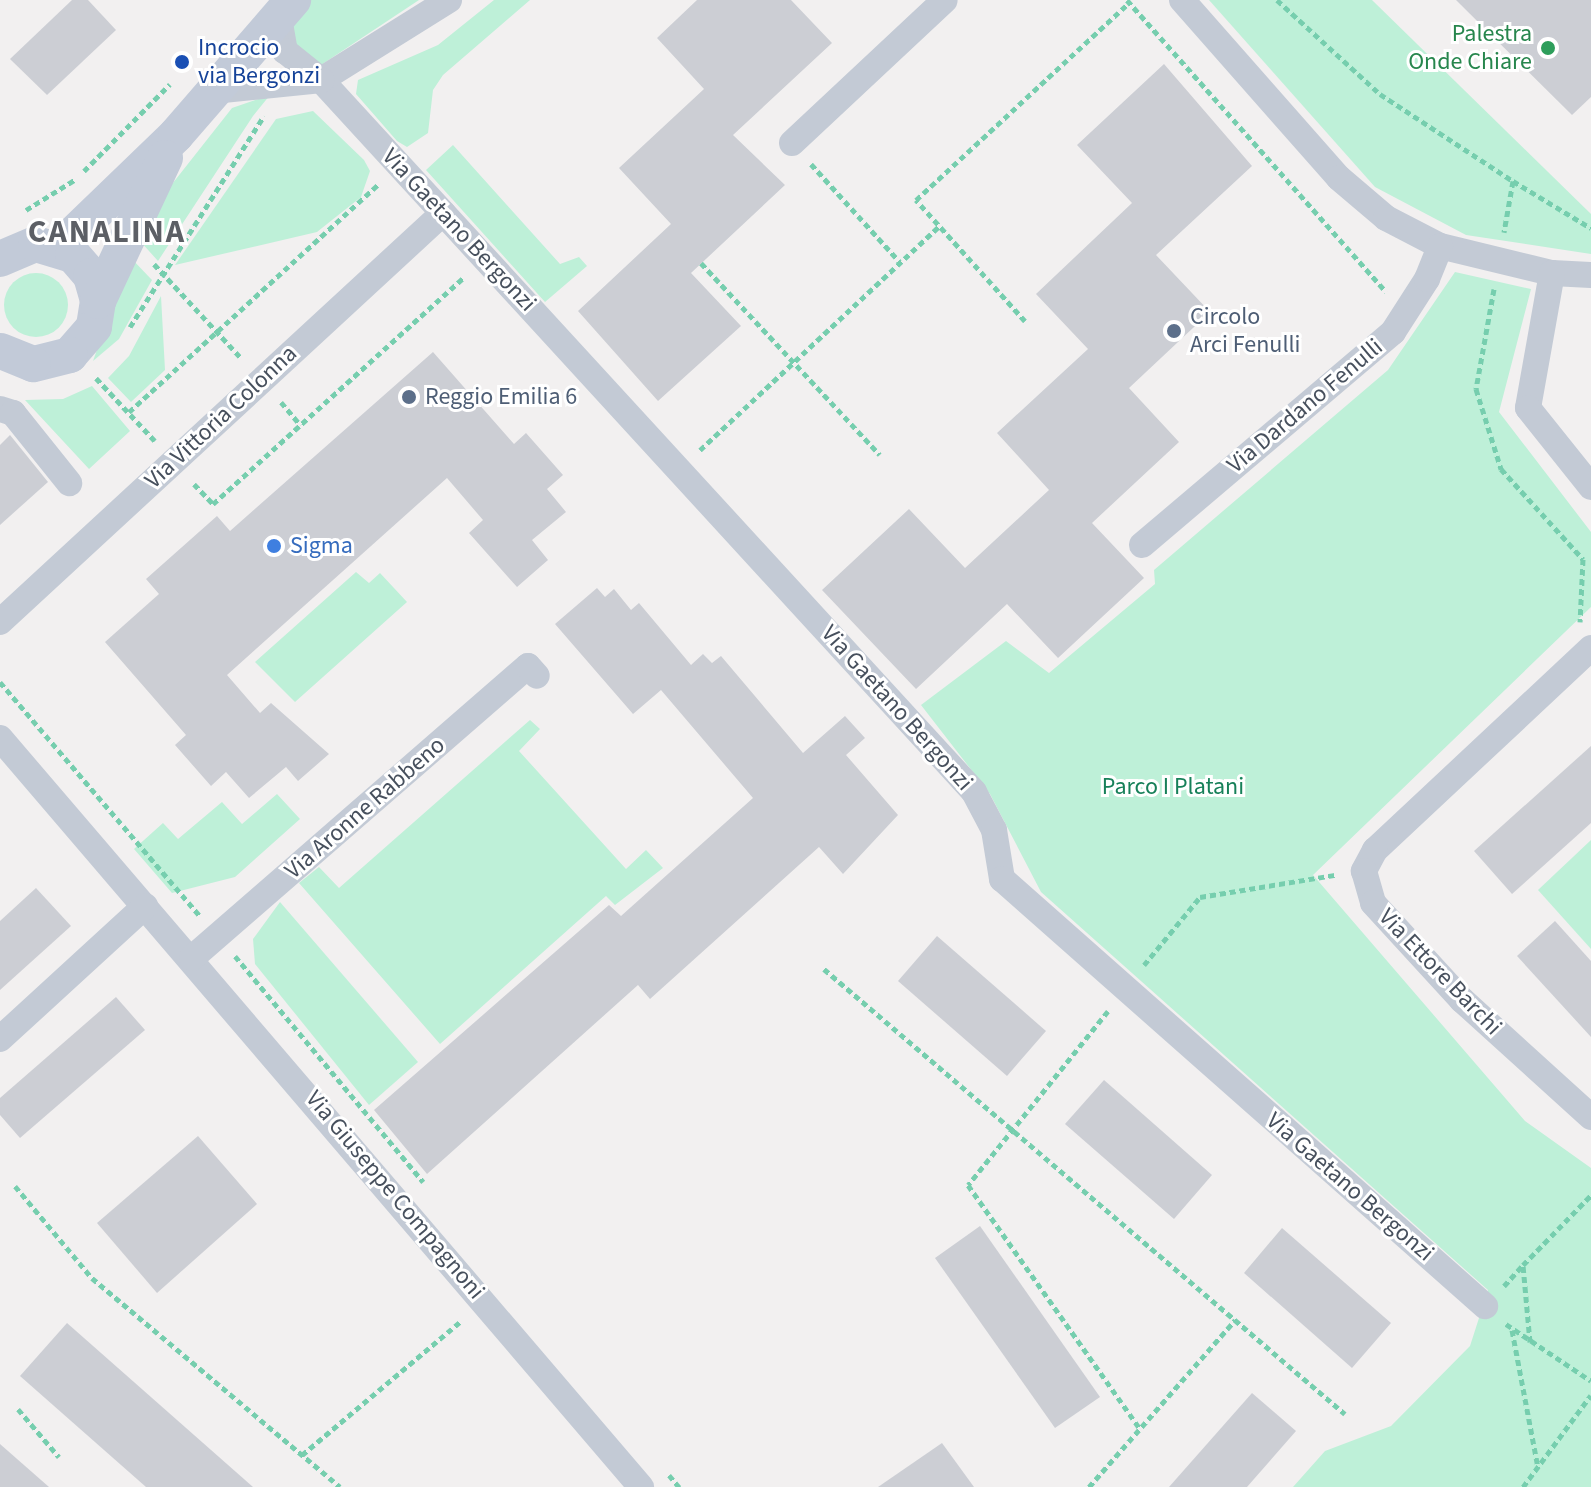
<!DOCTYPE html>
<style>
body{margin:0}
#map{position:relative;width:1591px;height:1487px;overflow:hidden;background:#f2f0f0;font-family:"Source Sans 3",sans-serif}
div>[style]{position:absolute}
.green>*{inset:0;background:#bef0d8}
.round{border-radius:50%}
.building>*{inset:0;background:#ccced4}
.path>*{height:5px;margin-top:-2.5px;transform-origin:0;background:repeating-linear-gradient(90deg,#76ceae 0 6px,transparent 0 10px)}
.street>*{height:26px;margin:-13px;padding:0 13px;transform-origin:13px;border-radius:13px;background:#c3cad5}
.secondary>*{height:36px;margin:-18px;padding:0 18px;transform-origin:18px;border-radius:18px;background:#c2cad8}
.dots>*{width:22px;height:22px;translate:-50% -50%;box-sizing:border-box;border:4px solid #fff;border-radius:50%}
span{translate:-50% -50%;white-space:nowrap;text-align:center;line-height:1.15;-webkit-text-stroke:6px #fff;paint-order:stroke}
.leisure-label{font-size:24px;color:#27864d}
.right{translate:-100% -50%;text-align:right}
.transit-label{font-size:24px;color:#164399}
.left{translate:0 -50%;text-align:left}
.street-label{font-size:24px;color:#47505d}
.service-label{font-size:24px;color:#4e5e75}
.shop-label{font-size:24px;color:#366cbe}
.park-label{font-size:24px;color:#178059}
.district-label{font-size:32px;color:#5c5f65;font-weight:700;letter-spacing:2px}
</style>
<div id="map">
<div class="green">
<div style="clip-path:polygon(294px 0,419px 0,318px 67px,282px 44px)"></div>
<div style="clip-path:polygon(494px 0,530px 0,443px 75px,433px 90px,428px 133px,407px 147px,397px 141px,356px 94px,358px 80px,438px 45px)"></div>
<div style="clip-path:polygon(1209px 0,1372px 0,1591px 214px,1591px 254px,1466px 235px,1375px 187px)"></div>
<div style="clip-path:polygon(270px 95px,253px 116px,158px 261px,140px 241px,165px 193px,232px 108px)"></div>
<div style="clip-path:polygon(313px 111px,364px 160px,370px 171px,361px 197px,317px 232px,175px 265px,276px 119px)"></div>
<div style="clip-path:polygon(453px 145px,560px 264px,579px 257px,587px 266px,545px 302px,426px 170px)"></div>
<div style="clip-path:polygon(130px 257px,152px 280px,119px 339px,93px 361px)"></div>
<div style="clip-path:polygon(1455px 272px,1531px 289px,1499px 412px,1591px 532px,1591px 607px,1313px 875px,1525px 1121px,1591px 1168px,1591px 1487px,1293px 1487px,1325px 1451px,1391px 1426px,1470px 1346px,1488px 1290px,1041px 892px,990px 794px,921px 705px,1006px 641px,1049px 673px,1155px 584px,1154px 570px,1388px 370px)"></div>
<div class="round" style="left:4px;top:273px;width:64px;height:64px"></div>
<div style="clip-path:polygon(161px 296px,165px 370px,131px 402px,108px 378px,129px 356px)"></div>
<div style="clip-path:polygon(92px 386px,130px 431px,89px 469px,25px 400px,63px 399px)"></div>
<div style="clip-path:polygon(356px 572px,369px 583px,380px 573px,407px 602px,295px 702px,255px 662px)"></div>
<div style="clip-path:polygon(530px 720px,540px 729px,519px 751px,626px 869px,646px 850px,663px 868px,615px 905px,606px 896px,440px 1044px,299px 883px,319px 867px,339px 888px)"></div>
<div style="clip-path:polygon(277px 794px,300px 819px,235px 877px,172px 893px,134px 849px,163px 823px,178px 839px,222px 802px,242px 824px)"></div>
<div style="clip-path:polygon(1591px 840px,1591px 949px,1538px 890px)"></div>
<div style="clip-path:polygon(280px 902px,418px 1062px,369px 1105px,255px 964px,253px 939px)"></div>
</div>
<div class="building">
<div style="clip-path:polygon(72px 0,88px 0,116px 30px,47px 95px,10px 59px)"></div>
<div style="clip-path:polygon(697px 0,791px 0,832px 43px,733px 135px,785px 185px,691px 273px,741px 326px,658px 401px,578px 311px,671px 224px,619px 168px,704px 89px,657px 38px)"></div>
<div style="clip-path:polygon(1456px 0,1591px 0,1591px 97px,1572px 115px)"></div>
<div style="clip-path:polygon(1164px 64px,1252px 166px,1156px 255px,1210px 312px,1129px 388px,1179px 442px,1092px 523px,1144px 578px,1058px 658px,1007px 604px,916px 689px,822px 590px,909px 509px,965px 568px,1049px 490px,997px 433px,1088px 349px,1036px 294px,1132px 203px,1077px 145px)"></div>
<div style="clip-path:polygon(433px 352px,514px 444px,526px 433px,563px 475px,547px 489px,566px 512px,532px 540px,548px 560px,517px 587px,469px 533px,483px 520px,447px 478px,227px 675px,260px 713px,271px 703px,329px 754px,298px 781px,286px 767px,249px 798px,226px 772px,211px 786px,175px 745px,186px 735px,105px 642px,159px 594px,146px 579px,217px 516px,230px 531px)"></div>
<div style="clip-path:polygon(10px 435px,48px 482px,0 525px,0 445px)"></div>
<div style="clip-path:polygon(597px 588px,605px 597px,614px 589px,631px 610px,639px 603px,691px 665px,703px 654px,712px 663px,721px 656px,803px 753px,845px 716px,865px 738px,846px 755px,898px 815px,843px 874px,819px 847px,650px 999px,638px 985px,427px 1174px,374px 1110px,609px 905px,621px 916px,753px 798px,661px 690px,633px 714px,555px 624px)"></div>
<div style="clip-path:polygon(1591px 746px,1591px 823px,1512px 894px,1474px 851px)"></div>
<div style="clip-path:polygon(36px 888px,71px 926px,0 990px,0 921px)"></div>
<div style="clip-path:polygon(1555px 921px,1591px 961px,1591px 1037px,1517px 956px)"></div>
<div style="clip-path:polygon(937px 936px,1046px 1031px,1007px 1076px,898px 981px)"></div>
<div style="clip-path:polygon(116px 997px,145px 1030px,20px 1138px,0 1115px,0 1098px)"></div>
<div style="clip-path:polygon(1104px 1080px,1212px 1175px,1174px 1219px,1065px 1124px)"></div>
<div style="clip-path:polygon(198px 1136px,257px 1204px,157px 1293px,97px 1223px)"></div>
<div style="clip-path:polygon(980px 1226px,1100px 1397px,1055px 1428px,935px 1258px)"></div>
<div style="clip-path:polygon(1282px 1228px,1391px 1323px,1352px 1368px,1244px 1273px)"></div>
<div style="clip-path:polygon(67px 1323px,253px 1487px,146px 1487px,20px 1376px)"></div>
<div style="clip-path:polygon(1252px 1393px,1296px 1431px,1247px 1487px,1169px 1487px)"></div>
<div style="clip-path:polygon(942px 1443px,974px 1487px,878px 1487px)"></div>
<div style="clip-path:polygon(0 1444px,49px 1487px,0 1487px)"></div>
</div>
<div class="path">
<div style="left:1127px;top:0;width:390px;rotate:48.4deg"></div>
<div style="left:1277px;top:0;width:139px;rotate:42.4deg"></div>
<div style="left:1380px;top:94px;width:159px;rotate:33.2deg"></div>
<div style="left:1513px;top:181px;width:52px;rotate:100deg"></div>
<div style="left:811px;top:164px;width:132px;rotate:47.8deg"></div>
<div style="left:84px;top:171px;width:122px;rotate:-45.3deg"></div>
<div style="left:1513px;top:181px;width:91px;rotate:31.1deg"></div>
<div style="left:26px;top:210px;width:59px;rotate:-31.8deg"></div>
<div style="left:701px;top:263px;width:262px;rotate:47deg"></div>
<div style="left:154px;top:264px;width:129px;rotate:47.2deg"></div>
<div style="left:1494px;top:289px;width:102px;rotate:100.2deg"></div>
<div style="left:1476px;top:389px;width:84px;rotate:72.6deg"></div>
<div style="left:1501px;top:469px;width:122px;rotate:47.7deg"></div>
<div style="left:1583px;top:559px;width:63px;rotate:92.7deg"></div>
<div style="left:1025px;top:321px;width:163px;rotate:-132deg"></div>
<div style="left:916px;top:200px;width:290px;rotate:-42.8deg"></div>
<div style="left:130px;top:327px;width:250px;rotate:-57.6deg"></div>
<div style="left:96px;top:378px;width:86px;rotate:46.9deg"></div>
<div style="left:281px;top:402px;width:30px;rotate:50deg"></div>
<div style="left:129px;top:412px;width:337px;rotate:-42.4deg"></div>
<div style="left:700px;top:450px;width:328px;rotate:-43.1deg"></div>
<div style="left:194px;top:484px;width:28px;rotate:46deg"></div>
<div style="left:213px;top:504px;width:338px;rotate:-42.1deg"></div>
<div style="left:0;top:682px;width:308px;rotate:49.5deg"></div>
<div style="left:235px;top:956px;width:294px;rotate:50.2deg"></div>
<div style="left:1144px;top:965px;width:88px;rotate:-50.5deg"></div>
<div style="left:1200px;top:897px;width:137px;rotate:-9.3deg"></div>
<div style="left:824px;top:969px;width:685px;rotate:40.5deg"></div>
<div style="left:1108px;top:1011px;width:223px;rotate:128.8deg"></div>
<div style="left:968px;top:1185px;width:299px;rotate:54.8deg"></div>
<div style="left:15px;top:1186px;width:120px;rotate:50.1deg"></div>
<div style="left:92px;top:1278px;width:324px;rotate:40.1deg"></div>
<div style="left:1504px;top:1286px;width:28px;rotate:-48deg"></div>
<div style="left:1506px;top:1324px;width:102px;rotate:33.8deg"></div>
<div style="left:1512px;top:1330px;width:139px;rotate:79.3deg"></div>
<div style="left:1530px;top:1342px;width:77px;rotate:-95.2deg"></div>
<div style="left:1523px;top:1265px;width:98px;rotate:-45.8deg"></div>
<div style="left:18px;top:1409px;width:63px;rotate:49.5deg"></div>
<div style="left:302px;top:1455px;width:207px;rotate:-40.1deg"></div>
<div style="left:669px;top:1475px;width:16px;rotate:50deg"></div>
<div style="left:1089px;top:1487px;width:222px;rotate:-48.8deg"></div>
<div style="left:1523px;top:1487px;width:114px;rotate:-53.5deg"></div>
</div>
<div class="street">
<div style="left:1182px;top:0;width:237px;rotate:48.6deg"></div>
<div style="left:1339px;top:178px;width:62px;rotate:40.4deg"></div>
<div style="left:1386px;top:218px;width:61px;rotate:27.4deg"></div>
<div style="left:1440px;top:246px;width:115px;rotate:13.6deg"></div>
<div style="left:1552px;top:273px;width:39px;rotate:3deg"></div>
<div style="left:278px;top:12px;width:40px;rotate:80deg"></div>
<div style="left:285px;top:51px;width:46px;rotate:38.9deg"></div>
<div style="left:321px;top:80px;width:966px;rotate:47.47deg"></div>
<div style="left:974px;top:792px;width:43px;rotate:62.2deg"></div>
<div style="left:994px;top:830px;width:50px;rotate:80.7deg"></div>
<div style="left:1002px;top:879px;width:645px;rotate:41.48deg"></div>
<div style="left:321px;top:80px;width:151px;rotate:-32deg"></div>
<div style="left:213px;top:91px;width:109px;rotate:-5.8deg"></div>
<div style="left:792px;top:143px;width:209px;rotate:-43.1deg"></div>
<div style="left:1552px;top:273px;width:137px;rotate:100.1deg"></div>
<div style="left:1528px;top:408px;width:101px;rotate:51.4deg"></div>
<div style="left:0;top:409px;width:14px;rotate:17deg"></div>
<div style="left:13px;top:413px;width:90px;rotate:51.3deg"></div>
<div style="left:1142px;top:545px;width:329px;rotate:-40.3deg"></div>
<div style="left:1393px;top:332px;width:63px;rotate:-57.3deg"></div>
<div style="left:1427px;top:279px;width:35px;rotate:-68deg"></div>
<div style="left:0;top:622px;width:603px;rotate:-42.71deg"></div>
<div style="left:1591px;top:648px;width:296px;rotate:136.9deg"></div>
<div style="left:1375px;top:850px;width:24px;rotate:118deg"></div>
<div style="left:1364px;top:871px;width:33px;rotate:74deg"></div>
<div style="left:1373px;top:903px;width:132px;rotate:47.5deg"></div>
<div style="left:1462px;top:1000px;width:174px;rotate:42.2deg"></div>
<div style="left:0;top:738px;width:986px;rotate:49.44deg"></div>
<div style="left:192px;top:958px;width:445px;rotate:-41deg"></div>
<div style="left:528px;top:666px;width:13px;rotate:48deg"></div>
<div style="left:0;top:1039px;width:197px;rotate:-42.5deg"></div>
</div>
<div class="secondary">
<div style="left:58px;top:249px;width:164px;rotate:-44deg"></div>
<div style="left:176px;top:135px;width:179px;rotate:-49.1deg"></div>
<div style="left:0;top:259px;width:39px;rotate:-23deg"></div>
<div style="left:36px;top:244px;width:39px;rotate:17deg"></div>
<div style="left:73px;top:255px;width:28px;rotate:49deg"></div>
<div style="left:91px;top:276px;width:26px;rotate:74deg"></div>
<div style="left:98px;top:301px;width:26px;rotate:99deg"></div>
<div style="left:94px;top:327px;width:37px;rotate:131deg"></div>
<div style="left:70px;top:355px;width:38px;rotate:166deg"></div>
<div style="left:33px;top:364px;width:35px;rotate:-158deg"></div>
<div style="left:98px;top:301px;width:158px;rotate:-64.9deg"></div>
</div>
<div class="dots">
<div style="left:1548px;top:48px;background:#2e9e5b"></div>
<div style="left:182px;top:62px;background:#1a4fb4"></div>
<div style="left:1174px;top:331px;background:#5c6f8a"></div>
<div style="left:409px;top:397px;background:#5c6f8a"></div>
<div style="left:274px;top:546px;background:#3f7fe0"></div>
</div>
<div class="leisure-label">
<span class="right" style="left:1532px;top:48px">Palestra<br>Onde Chiare</span>
</div>
<div class="transit-label">
<span class="left" style="left:198px;top:62px">Incrocio<br>via Bergonzi</span>
</div>
<div class="street-label">
<span style="left:459px;top:230px;rotate:47deg">Via Gaetano Bergonzi</span>
<span style="left:1305px;top:406px;rotate:-40deg">Via Dardano Fenulli</span>
<span style="left:221px;top:417px;rotate:-43deg">Via Vittoria Colonna</span>
<span style="left:897px;top:708px;rotate:48deg">Via Gaetano Bergonzi</span>
<span style="left:365px;top:808px;rotate:-41deg">Via Aronne Rabbeno</span>
<span style="left:1440px;top:972px;rotate:46deg">Via Ettore Barchi</span>
<span style="left:1350px;top:1187px;rotate:41deg">Via Gaetano Bergonzi</span>
<span style="left:395px;top:1195px;rotate:50deg">Via Giuseppe Compagnoni</span>
</div>
<div class="service-label">
<span class="left" style="left:1190px;top:331px">Circolo<br>Arci Fenulli</span>
<span class="left" style="left:425px;top:397px">Reggio Emilia 6</span>
</div>
<div class="shop-label">
<span class="left" style="left:290px;top:546px">Sigma</span>
</div>
<div class="park-label">
<span style="left:1173px;top:787px">Parco I Platani</span>
</div>
<div class="district-label">
<span style="left:107px;top:232px">CANALINA</span>
</div>
</div>
